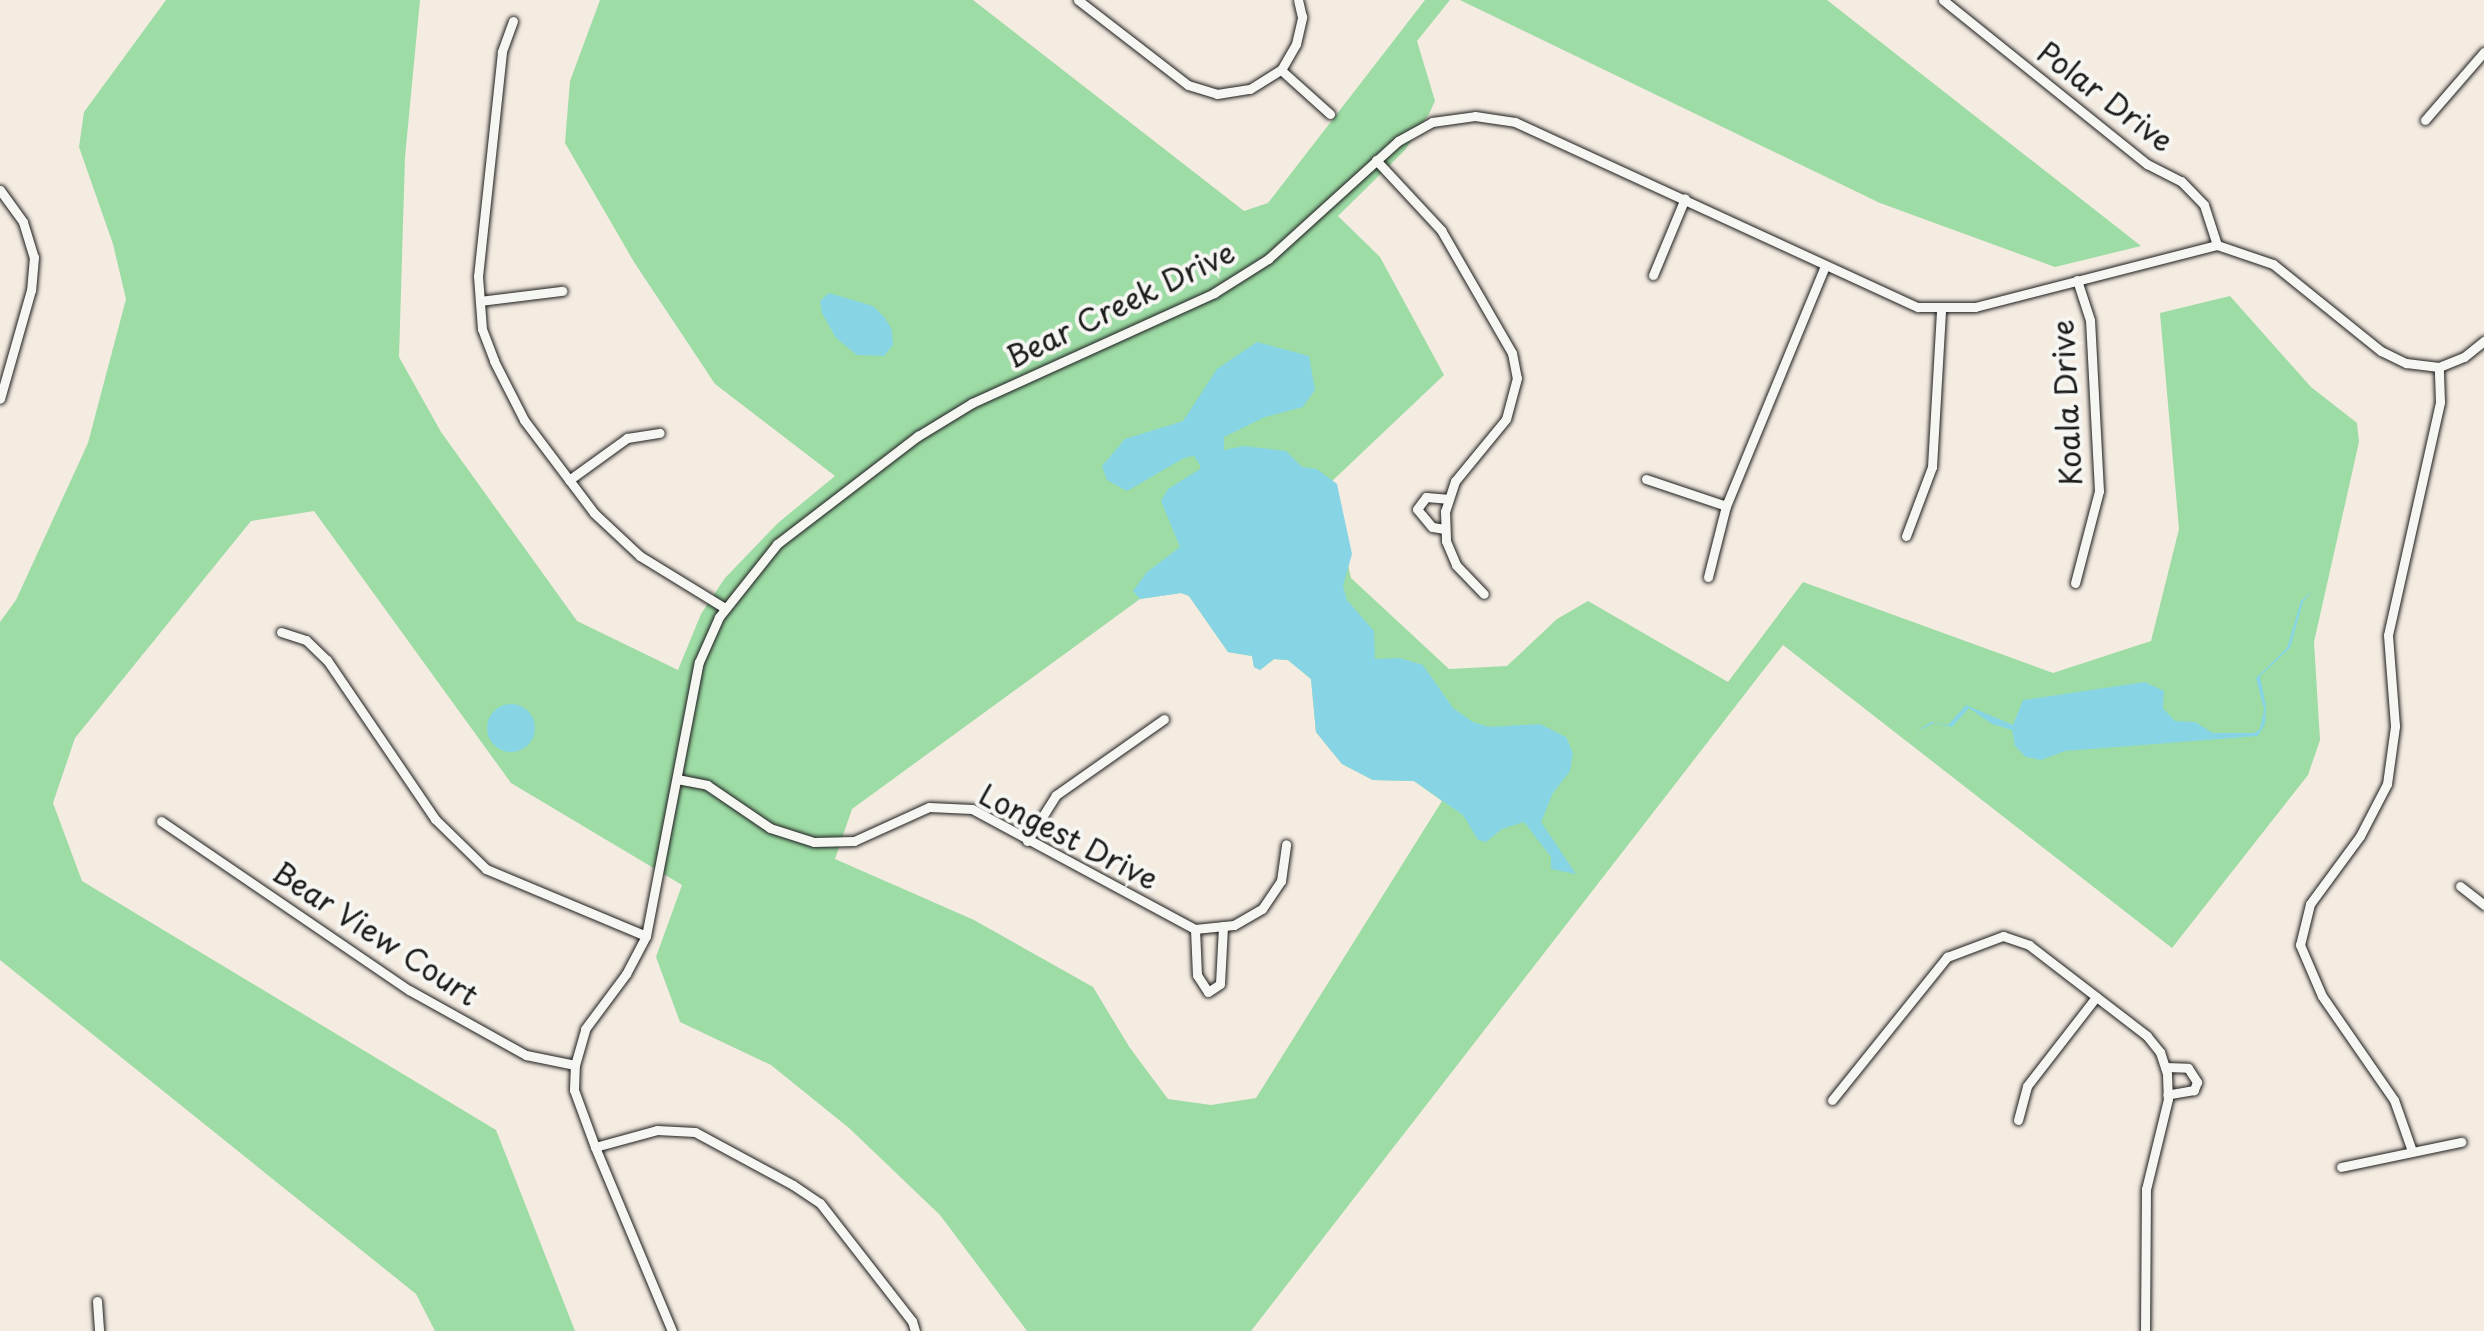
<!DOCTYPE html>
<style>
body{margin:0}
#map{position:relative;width:2484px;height:1331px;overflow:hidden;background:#f4ebe1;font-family:"Playpen Sans",sans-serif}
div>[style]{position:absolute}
.green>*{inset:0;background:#9ddca5}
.water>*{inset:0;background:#87d5e4}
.round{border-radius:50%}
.roads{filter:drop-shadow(0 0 2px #1c1c1c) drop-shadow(0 0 2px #1c1c1c)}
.street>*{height:9px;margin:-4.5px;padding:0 4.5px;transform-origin:4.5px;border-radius:4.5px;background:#f6f6f2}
span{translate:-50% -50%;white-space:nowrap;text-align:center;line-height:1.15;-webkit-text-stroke:8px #f6f6f2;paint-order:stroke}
.street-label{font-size:30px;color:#1c1c1c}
</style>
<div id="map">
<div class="green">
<div style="clip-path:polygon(evenodd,166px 0,420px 0,405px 157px,399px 357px,441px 432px,577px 621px,678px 670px,701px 614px,725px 578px,778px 523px,835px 476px,715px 384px,634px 262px,565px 143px,570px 81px,600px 0,973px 0,1244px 211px,1268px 203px,1425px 0,1450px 0,1417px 41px,1435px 101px,1429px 114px,1405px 150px,1338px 216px,1380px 257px,1444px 375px,1330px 483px,1351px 578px,1449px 669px,1507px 666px,1557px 619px,1588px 601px,1728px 682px,1803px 582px,2053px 673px,2151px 641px,2179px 529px,2160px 313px,2230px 296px,2311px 387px,2357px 423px,2359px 442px,2314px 642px,2320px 740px,2308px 775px,2172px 948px,1783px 645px,1251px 1331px,1027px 1331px,940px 1215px,849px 1128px,771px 1065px,680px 1022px,656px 957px,682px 885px,511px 783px,314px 511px,251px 521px,75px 738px,53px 803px,82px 881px,496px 1130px,575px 1331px,435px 1331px,416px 1294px,0 960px,0 622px,16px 600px,88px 443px,126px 299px,113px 244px,79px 147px,84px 112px,166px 0,1181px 593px,1189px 596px,1228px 652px,1252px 656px,1254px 667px,1260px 670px,1274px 659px,1288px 660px,1311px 679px,1316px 732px,1342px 764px,1373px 780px,1414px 781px,1442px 801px,1256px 1098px,1211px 1105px,1168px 1099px,1130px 1048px,1093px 987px,974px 920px,835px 859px,852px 809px,1140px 599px,1181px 593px)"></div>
<div style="clip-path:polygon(1460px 0,1827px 0,2141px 246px,2055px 267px,1880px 203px)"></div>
</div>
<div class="water">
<div style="clip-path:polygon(829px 293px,873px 306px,885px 318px,892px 330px,893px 345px,884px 356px,857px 355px,836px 338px,822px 313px,820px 301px)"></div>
<div style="clip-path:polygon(1257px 342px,1309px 356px,1315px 390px,1303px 407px,1265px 417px,1224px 437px,1224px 450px,1244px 446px,1286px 451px,1302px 467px,1317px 469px,1337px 484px,1352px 554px,1343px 586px,1347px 600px,1374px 631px,1375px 659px,1400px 658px,1423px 665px,1453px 708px,1473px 722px,1489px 727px,1540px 724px,1566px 737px,1573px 753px,1570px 771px,1553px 793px,1541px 822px,1576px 874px,1551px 869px,1551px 857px,1524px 822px,1502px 829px,1486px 842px,1478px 840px,1463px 815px,1414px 781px,1373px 780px,1342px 764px,1316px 732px,1311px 679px,1288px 660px,1274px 659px,1260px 670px,1254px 667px,1252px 656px,1228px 652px,1189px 596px,1181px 593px,1140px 599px,1133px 591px,1147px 572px,1180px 547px,1161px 501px,1168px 489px,1200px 469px,1200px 465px,1194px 456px,1184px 458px,1127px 491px,1107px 480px,1102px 466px,1125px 439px,1183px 421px,1217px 369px)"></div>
<div style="clip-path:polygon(2313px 590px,2303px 602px,2290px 648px,2260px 676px,2266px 706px,2265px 724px,2258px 736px,2065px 751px,2041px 760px,2026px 757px,2015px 746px,2012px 730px,1992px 724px,1969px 708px,1952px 727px,1934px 723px,1916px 732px,1931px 722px,1948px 725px,1966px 705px,2013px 725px,2023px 700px,2145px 682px,2164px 691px,2163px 708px,2175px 721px,2195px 722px,2213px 733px,2254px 733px,2260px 729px,2264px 709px,2256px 678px,2287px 648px,2301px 601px)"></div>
<div class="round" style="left:487px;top:704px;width:48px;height:48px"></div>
</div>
<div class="roads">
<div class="street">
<div style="left:1078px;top:0;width:139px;rotate:37.7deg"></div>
<div style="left:1188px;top:85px;width:30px;rotate:17deg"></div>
<div style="left:1217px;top:94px;width:33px;rotate:-9deg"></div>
<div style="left:1250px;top:89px;width:36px;rotate:-32deg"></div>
<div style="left:1281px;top:70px;width:30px;rotate:-60deg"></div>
<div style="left:1296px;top:44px;width:28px;rotate:-77deg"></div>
<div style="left:1302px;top:17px;width:17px;rotate:-103deg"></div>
<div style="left:1943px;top:0;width:262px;rotate:38.8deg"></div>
<div style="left:2147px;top:164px;width:38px;rotate:27deg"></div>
<div style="left:2181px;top:181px;width:33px;rotate:46deg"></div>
<div style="left:2204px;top:205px;width:42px;rotate:72deg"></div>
<div style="left:513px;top:21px;width:33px;rotate:110deg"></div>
<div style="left:502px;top:52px;width:225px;rotate:96.1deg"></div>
<div style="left:478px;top:276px;width:53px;rotate:85.7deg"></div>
<div style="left:482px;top:329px;width:34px;rotate:69deg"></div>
<div style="left:494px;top:361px;width:66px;rotate:63deg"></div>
<div style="left:524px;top:420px;width:116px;rotate:53deg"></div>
<div style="left:594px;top:513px;width:63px;rotate:43.1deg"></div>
<div style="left:640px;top:556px;width:100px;rotate:31.5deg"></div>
<div style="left:1281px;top:70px;width:66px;rotate:41.9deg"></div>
<div style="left:2425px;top:120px;width:90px;rotate:-49.1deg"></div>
<div style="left:1376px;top:160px;width:96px;rotate:47.1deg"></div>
<div style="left:1441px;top:230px;width:142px;rotate:60deg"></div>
<div style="left:1512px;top:353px;width:25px;rotate:79deg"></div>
<div style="left:1517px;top:378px;width:42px;rotate:105deg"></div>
<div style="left:1506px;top:419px;width:80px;rotate:129.4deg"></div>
<div style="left:1455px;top:481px;width:32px;rotate:108deg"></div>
<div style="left:1445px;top:511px;width:30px;rotate:88deg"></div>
<div style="left:1446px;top:541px;width:26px;rotate:67deg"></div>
<div style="left:1456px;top:565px;width:40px;rotate:46deg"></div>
<div style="left:0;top:190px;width:39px;rotate:54deg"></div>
<div style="left:23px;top:222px;width:37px;rotate:73deg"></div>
<div style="left:34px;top:257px;width:33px;rotate:95deg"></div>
<div style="left:31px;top:290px;width:113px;rotate:105.9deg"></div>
<div style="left:1653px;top:275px;width:83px;rotate:-67.4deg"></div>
<div style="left:480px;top:301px;width:83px;rotate:-7deg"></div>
<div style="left:1646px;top:479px;width:84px;rotate:18.6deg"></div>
<div style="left:569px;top:480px;width:72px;rotate:-35.9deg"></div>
<div style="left:627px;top:438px;width:33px;rotate:-9deg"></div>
<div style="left:1445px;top:529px;width:13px;rotate:-171deg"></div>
<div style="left:1432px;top:527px;width:23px;rotate:-130deg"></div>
<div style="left:1417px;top:509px;width:15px;rotate:-53deg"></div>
<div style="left:1426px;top:497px;width:21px;rotate:5deg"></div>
<div style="left:1906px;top:536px;width:74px;rotate:-69.4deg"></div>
<div style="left:1932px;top:467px;width:158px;rotate:-86.7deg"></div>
<div style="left:1708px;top:577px;width:73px;rotate:-75.8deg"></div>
<div style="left:1726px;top:506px;width:260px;rotate:-67.6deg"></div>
<div style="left:2075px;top:583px;width:95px;rotate:-75.4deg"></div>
<div style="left:2099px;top:491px;width:171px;rotate:-93deg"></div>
<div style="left:2090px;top:320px;width:42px;rotate:-108deg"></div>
<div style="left:281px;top:632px;width:26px;rotate:18deg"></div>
<div style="left:306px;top:640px;width:29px;rotate:44deg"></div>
<div style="left:327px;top:660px;width:192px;rotate:55.8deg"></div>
<div style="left:435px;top:819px;width:71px;rotate:44.4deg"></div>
<div style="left:486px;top:869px;width:173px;rotate:22.7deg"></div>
<div style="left:677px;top:779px;width:31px;rotate:11deg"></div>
<div style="left:707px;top:785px;width:76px;rotate:34.3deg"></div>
<div style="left:770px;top:828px;width:46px;rotate:17.7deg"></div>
<div style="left:814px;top:842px;width:40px;rotate:-1.4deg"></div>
<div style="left:854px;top:841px;width:82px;rotate:-24.4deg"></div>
<div style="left:929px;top:807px;width:43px;rotate:2.7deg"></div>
<div style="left:972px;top:809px;width:253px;rotate:28.3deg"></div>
<div style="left:1195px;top:929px;width:39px;rotate:-6deg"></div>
<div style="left:1234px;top:925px;width:32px;rotate:-30deg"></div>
<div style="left:1262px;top:909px;width:34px;rotate:-56deg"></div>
<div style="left:1281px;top:881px;width:37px;rotate:-82deg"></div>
<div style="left:161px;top:821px;width:300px;rotate:34.3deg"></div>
<div style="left:409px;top:990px;width:134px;rotate:29.1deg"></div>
<div style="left:526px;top:1055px;width:50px;rotate:11.5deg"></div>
<div style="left:1027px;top:841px;width:54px;rotate:-57.8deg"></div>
<div style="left:1056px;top:795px;width:132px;rotate:-35.1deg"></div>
<div style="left:2460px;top:886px;width:31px;rotate:38deg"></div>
<div style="left:1195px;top:929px;width:46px;rotate:87.5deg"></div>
<div style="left:1197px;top:975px;width:20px;rotate:57deg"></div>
<div style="left:1208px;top:992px;width:14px;rotate:-34deg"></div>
<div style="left:1220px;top:984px;width:58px;rotate:-87deg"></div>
<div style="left:2165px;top:1067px;width:23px;rotate:2deg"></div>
<div style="left:2188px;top:1068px;width:17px;rotate:57deg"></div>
<div style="left:2197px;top:1082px;width:9px;rotate:111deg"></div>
<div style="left:2194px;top:1090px;width:27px;rotate:170deg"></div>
<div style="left:1832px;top:1100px;width:184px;rotate:-51.2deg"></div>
<div style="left:1947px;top:957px;width:60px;rotate:-20.6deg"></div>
<div style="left:2003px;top:936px;width:28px;rotate:19deg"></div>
<div style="left:2029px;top:945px;width:149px;rotate:37.6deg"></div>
<div style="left:2147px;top:1036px;width:21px;rotate:51deg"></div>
<div style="left:2160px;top:1052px;width:23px;rotate:72deg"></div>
<div style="left:2167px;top:1074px;width:25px;rotate:88deg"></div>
<div style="left:2168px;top:1099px;width:93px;rotate:103.7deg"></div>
<div style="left:2146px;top:1189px;width:142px;rotate:90.4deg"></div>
<div style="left:2018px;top:1120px;width:35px;rotate:-75deg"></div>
<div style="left:2027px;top:1086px;width:113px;rotate:-52.2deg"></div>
<div style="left:595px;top:1147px;width:64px;rotate:-15.3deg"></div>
<div style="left:657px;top:1130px;width:38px;rotate:3deg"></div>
<div style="left:695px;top:1132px;width:111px;rotate:28.4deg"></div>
<div style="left:793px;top:1185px;width:32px;rotate:34deg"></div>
<div style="left:820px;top:1203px;width:150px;rotate:52.1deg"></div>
<div style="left:912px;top:1321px;width:10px;rotate:73deg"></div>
<div style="left:2412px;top:1151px;width:54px;rotate:-109.4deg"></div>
<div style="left:2394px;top:1100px;width:126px;rotate:-124.7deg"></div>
<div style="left:2322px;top:996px;width:56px;rotate:-113.3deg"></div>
<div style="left:2300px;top:945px;width:42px;rotate:-76.3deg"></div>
<div style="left:2310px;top:904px;width:84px;rotate:-53.7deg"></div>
<div style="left:2360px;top:836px;width:59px;rotate:-62.6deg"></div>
<div style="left:2387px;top:784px;width:59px;rotate:-82.1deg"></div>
<div style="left:2395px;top:726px;width:91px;rotate:-94.4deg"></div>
<div style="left:2388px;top:635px;width:239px;rotate:-77.4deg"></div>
<div style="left:2440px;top:402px;width:35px;rotate:-92deg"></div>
<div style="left:2341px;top:1167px;width:123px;rotate:-11.8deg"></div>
<div style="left:97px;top:1301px;width:30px;rotate:86deg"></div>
<div style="left:672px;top:1331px;width:199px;rotate:-112.7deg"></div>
<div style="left:595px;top:1147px;width:61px;rotate:-110.2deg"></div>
<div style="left:574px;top:1090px;width:25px;rotate:-88deg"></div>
<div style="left:575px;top:1065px;width:37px;rotate:-74deg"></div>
<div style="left:585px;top:1029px;width:69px;rotate:-53.3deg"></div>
<div style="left:626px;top:974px;width:43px;rotate:-62.2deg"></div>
<div style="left:646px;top:936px;width:279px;rotate:-79.1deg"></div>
<div style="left:699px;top:662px;width:49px;rotate:-66deg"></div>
<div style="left:719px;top:617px;width:93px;rotate:-51.5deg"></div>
<div style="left:777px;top:544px;width:178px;rotate:-37.5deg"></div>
<div style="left:918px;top:436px;width:63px;rotate:-31.4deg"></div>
<div style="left:972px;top:403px;width:266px;rotate:-24.4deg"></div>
<div style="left:1214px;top:293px;width:64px;rotate:-32.2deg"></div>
<div style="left:1268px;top:259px;width:176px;rotate:-42.2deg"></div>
<div style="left:1398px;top:141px;width:39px;rotate:-29deg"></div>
<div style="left:1432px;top:122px;width:43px;rotate:-7.9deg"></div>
<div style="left:1475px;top:116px;width:40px;rotate:8.5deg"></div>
<div style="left:1515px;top:122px;width:443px;rotate:24.7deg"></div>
<div style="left:1918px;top:307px;width:57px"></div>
<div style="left:1975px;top:307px;width:250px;rotate:-14.4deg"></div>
<div style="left:2217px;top:245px;width:59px;rotate:18.7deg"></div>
<div style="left:2273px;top:264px;width:139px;rotate:38.9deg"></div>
<div style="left:2381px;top:351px;width:28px;rotate:26deg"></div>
<div style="left:2406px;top:363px;width:33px;rotate:7deg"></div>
<div style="left:2439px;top:367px;width:27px;rotate:-22deg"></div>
<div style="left:2464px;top:357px;width:26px;rotate:-39deg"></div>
</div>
</div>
<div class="street-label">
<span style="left:2106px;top:96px;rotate:37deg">Polar Drive</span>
<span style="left:1120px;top:304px;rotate:-26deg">Bear Creek Drive</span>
<span style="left:2066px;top:403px;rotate:-93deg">Koala Drive</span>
<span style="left:1069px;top:836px;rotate:27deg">Longest Drive</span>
<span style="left:376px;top:933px;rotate:33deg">Bear View Court</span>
</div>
</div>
